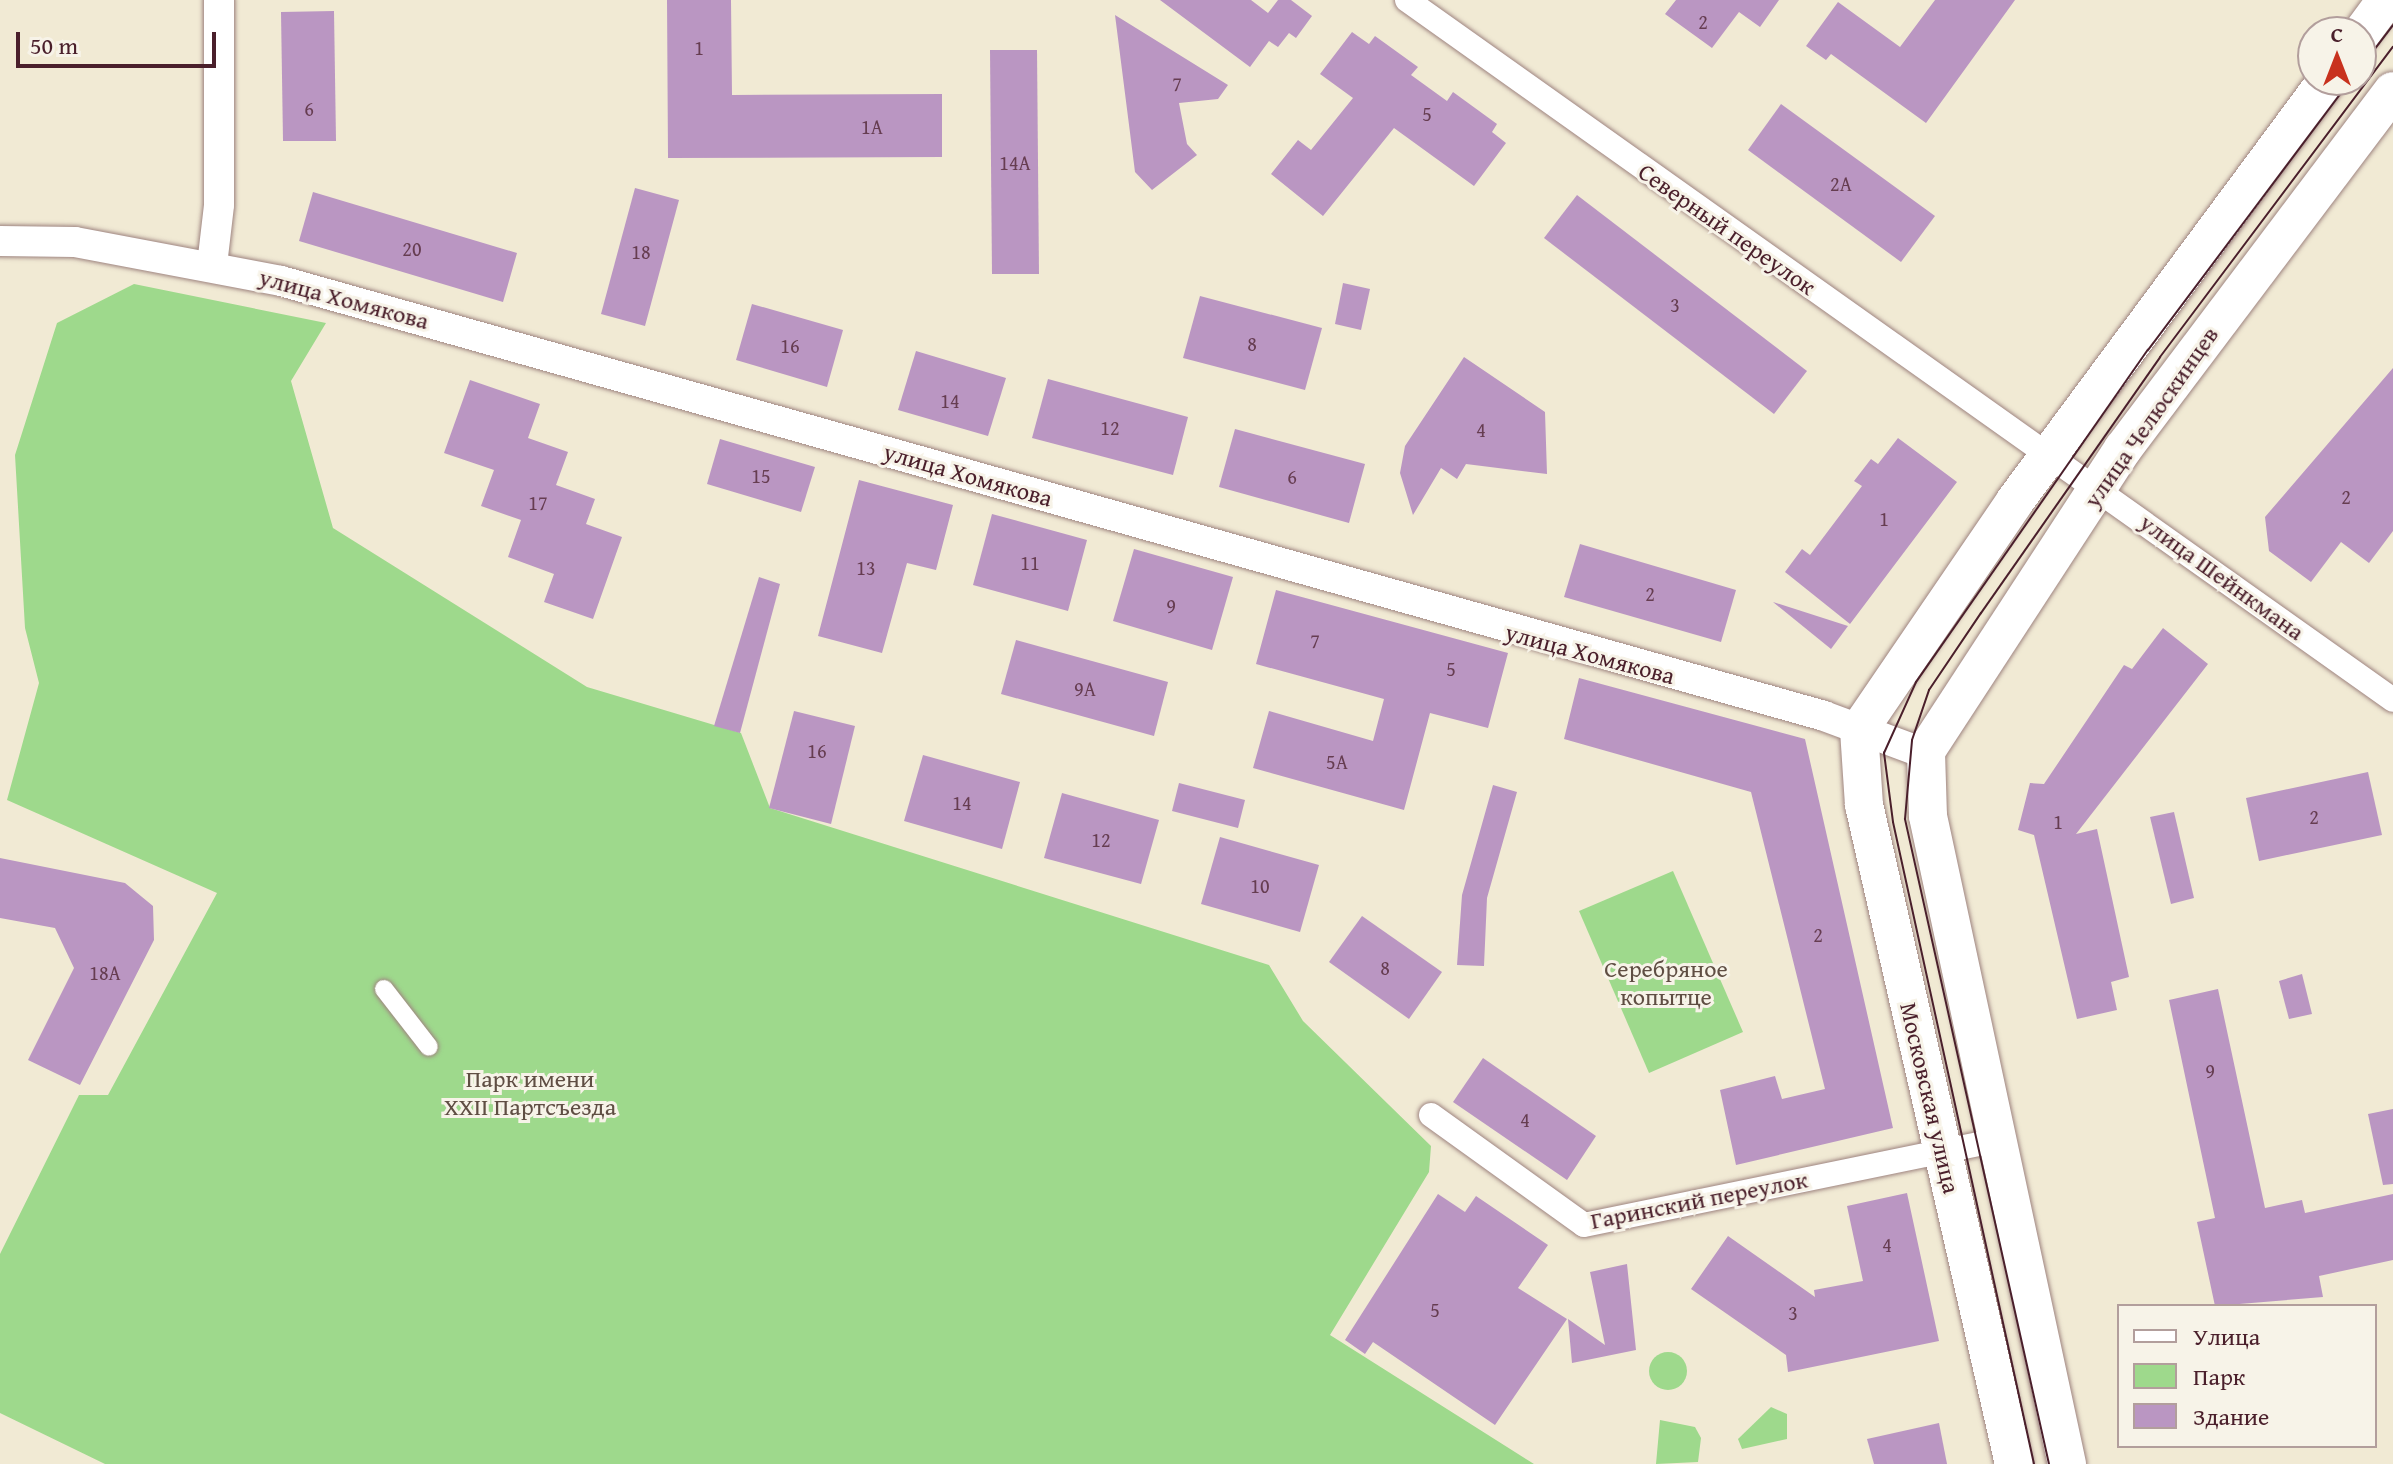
<!DOCTYPE html>
<meta charset="utf-8">
<style>
body{margin:0}
#map{position:relative;width:2393px;height:1464px;overflow:hidden;background:#f1ead4;font-family:"Gentium Book Plus",serif}
div>[style]{position:absolute}
.green>*{inset:0;background:#9ed98c}
.round{border-radius:50%}
.building>*{inset:0;background:#ba96c2}
.roads{filter:drop-shadow(0 0 2px #9e8480) drop-shadow(0 0 2px #9e8480)}
.pedestrian>*{height:18px;margin:-9px;padding:0 9px;transform-origin:9px;border-radius:9px;background:#fff}
.minor>*{height:24px;margin:-12px;padding:0 12px;transform-origin:12px;border-radius:12px;background:#fff}
.tertiary>*{height:30px;margin:-15px;padding:0 15px;transform-origin:15px;border-radius:15px;background:#fff}
.primary>*{height:38px;margin:-19px;padding:0 19px;transform-origin:19px;border-radius:19px;background:#fff}
.tram>*{height:2px;margin:-1px;padding:0 1px;transform-origin:1px;border-radius:1px;background:#4a1f2b}
span{translate:-50% -50%;white-space:nowrap;text-align:center;line-height:1.15;-webkit-text-stroke:6px #f7f3e8;paint-order:stroke}
.number-label{font-size:20px;color:#663d51}
.number-label span{-webkit-text-stroke-width:0}
.street-label{font-size:24px;color:#4a1f2b}
.park-label{font-size:24px;color:#5f4e43}
.legend{position:absolute;left:2117px;top:1304px;width:260px;height:144px;box-sizing:border-box;background:#f7f3e8;border:2px solid #b29e9c;margin:0;padding:10px 14px;list-style:none;font-size:24px;color:#4a1f2b}
.legend li{display:flex;align-items:center;gap:16px;height:40px}
.legend b{width:40px;border:2px solid #b29e9c}
.north{position:absolute;left:2297px;top:16px;width:80px;height:80px;box-sizing:border-box;background:#f7f3e8;border:2px solid #b29e9c;border-radius:50%;rotate:0deg;font-size:22px;font-weight:700;line-height:32px;text-align:center;color:#4a1f2b}
.north::after{content:'';display:block;margin:auto;width:28px;height:36px;background:#c8321e;clip-path:polygon(50% 0,100% 100%,50% 72%,0 100%)}
.scale{position:absolute;left:16px;top:32px;width:200px;height:36px;box-sizing:border-box;border:4px solid #4a1f2b;border-top:0;padding-left:10px;font-size:24px;line-height:28px;white-space:nowrap;color:#4a1f2b;-webkit-text-stroke:6px #f7f3e8;paint-order:stroke}
</style>
<div id="map">
<div class="green">
<div style="clip-path:polygon(134px 284px,326px 323px,291px 381px,333px 528px,587px 687px,741px 733px,770px 808px,1269px 965px,1303px 1021px,1431px 1146px,1429px 1172px,1330px 1335px,1534px 1464px,105px 1464px,0 1413px,0 1254px,79px 1095px,108px 1095px,217px 893px,7px 800px,39px 683px,25px 628px,15px 455px,57px 323px)"></div>
<div style="clip-path:polygon(1673px 871px,1743px 1032px,1649px 1073px,1579px 911px)"></div>
<div class="round" style="left:1649px;top:1352px;width:38px;height:38px"></div>
<div style="clip-path:polygon(1771px 1407px,1787px 1414px,1787px 1439px,1742px 1449px,1738px 1439px)"></div>
<div style="clip-path:polygon(1660px 1420px,1695px 1427px,1701px 1438px,1698px 1462px,1656px 1464px)"></div>
</div>
<div class="building">
<div style="clip-path:polygon(667px 0,731px 0,732px 95px,942px 94px,942px 157px,668px 158px)"></div>
<div style="clip-path:polygon(1160px 0,1251px 0,1268px 13px,1278px 0,1291px 0,1312px 16px,1296px 38px,1289px 33px,1278px 47px,1269px 41px,1250px 67px)"></div>
<div style="clip-path:polygon(1676px 0,1779px 0,1760px 27px,1739px 12px,1712px 48px,1665px 14px)"></div>
<div style="clip-path:polygon(1935px 0,2015px 0,1926px 123px,1831px 54px,1826px 60px,1806px 46px,1838px 2px,1900px 47px)"></div>
<div style="clip-path:polygon(334px 11px,336px 141px,283px 141px,281px 12px)"></div>
<div style="clip-path:polygon(1115px 15px,1228px 85px,1218px 99px,1179px 103px,1187px 144px,1197px 155px,1152px 190px,1135px 172px)"></div>
<div style="clip-path:polygon(1352px 32px,1369px 44px,1375px 36px,1418px 67px,1411px 75px,1447px 101px,1453px 92px,1497px 124px,1492px 132px,1506px 143px,1474px 186px,1394px 128px,1323px 216px,1271px 174px,1298px 140px,1311px 150px,1353px 98px,1320px 74px)"></div>
<div style="clip-path:polygon(990px 50px,1037px 50px,1039px 274px,992px 274px)"></div>
<div style="clip-path:polygon(1781px 104px,1935px 216px,1901px 262px,1748px 150px)"></div>
<div style="clip-path:polygon(635px 188px,679px 200px,645px 326px,601px 314px)"></div>
<div style="clip-path:polygon(313px 192px,517px 253px,503px 302px,299px 241px)"></div>
<div style="clip-path:polygon(1577px 195px,1807px 371px,1774px 414px,1544px 238px)"></div>
<div style="clip-path:polygon(1343px 283px,1370px 289px,1361px 330px,1335px 324px)"></div>
<div style="clip-path:polygon(1200px 296px,1322px 328px,1305px 390px,1183px 358px)"></div>
<div style="clip-path:polygon(752px 304px,843px 330px,827px 387px,736px 360px)"></div>
<div style="clip-path:polygon(916px 351px,1006px 378px,988px 436px,898px 410px)"></div>
<div style="clip-path:polygon(1464px 357px,1545px 412px,1547px 474px,1466px 464px,1457px 479px,1441px 468px,1413px 515px,1400px 473px,1405px 446px)"></div>
<div style="clip-path:polygon(2393px 368px,2393px 531px,2369px 563px,2341px 542px,2311px 582px,2269px 551px,2265px 517px)"></div>
<div style="clip-path:polygon(1048px 379px,1188px 417px,1173px 475px,1032px 438px)"></div>
<div style="clip-path:polygon(470px 380px,540px 404px,528px 438px,568px 452px,556px 485px,595px 499px,586px 524px,622px 537px,593px 619px,544px 602px,554px 574px,508px 557px,521px 520px,481px 506px,494px 470px,444px 453px)"></div>
<div style="clip-path:polygon(1235px 429px,1365px 464px,1349px 523px,1219px 487px)"></div>
<div style="clip-path:polygon(1898px 438px,1957px 482px,1850px 624px,1785px 572px,1802px 549px,1810px 555px,1862px 486px,1854px 481px,1871px 459px,1878px 464px)"></div>
<div style="clip-path:polygon(720px 439px,815px 467px,801px 512px,707px 484px)"></div>
<div style="clip-path:polygon(859px 480px,953px 505px,936px 570px,907px 563px,882px 653px,818px 636px)"></div>
<div style="clip-path:polygon(992px 514px,1087px 540px,1068px 611px,973px 585px)"></div>
<div style="clip-path:polygon(1580px 544px,1736px 590px,1721px 642px,1564px 597px)"></div>
<div style="clip-path:polygon(1134px 549px,1233px 577px,1212px 650px,1113px 621px)"></div>
<div style="clip-path:polygon(759px 577px,780px 584px,740px 733px,714px 726px)"></div>
<div style="clip-path:polygon(1276px 590px,1508px 653px,1488px 728px,1430px 713px,1404px 810px,1253px 768px,1269px 711px,1373px 741px,1384px 699px,1256px 664px)"></div>
<div style="clip-path:polygon(1773px 602px,1848px 626px,1831px 649px)"></div>
<div style="clip-path:polygon(2163px 628px,2208px 664px,2076px 834px,2097px 829px,2129px 977px,2111px 982px,2117px 1010px,2077px 1019px,2034px 835px,2018px 830px,2030px 783px,2044px 784px,2124px 665px,2132px 669px)"></div>
<div style="clip-path:polygon(1016px 640px,1168px 682px,1154px 736px,1001px 694px)"></div>
<div style="clip-path:polygon(1579px 678px,1805px 739px,1893px 1128px,1736px 1165px,1720px 1090px,1775px 1076px,1782px 1099px,1825px 1089px,1751px 792px,1564px 739px)"></div>
<div style="clip-path:polygon(794px 711px,855px 726px,831px 824px,769px 808px)"></div>
<div style="clip-path:polygon(923px 755px,1020px 782px,1002px 849px,904px 821px)"></div>
<div style="clip-path:polygon(2368px 772px,2382px 835px,2259px 861px,2246px 798px)"></div>
<div style="clip-path:polygon(1179px 783px,1245px 800px,1238px 828px,1172px 811px)"></div>
<div style="clip-path:polygon(1493px 785px,1517px 792px,1487px 898px,1484px 966px,1457px 965px,1462px 895px)"></div>
<div style="clip-path:polygon(1062px 793px,1159px 820px,1141px 884px,1044px 858px)"></div>
<div style="clip-path:polygon(2174px 812px,2194px 898px,2171px 904px,2150px 817px)"></div>
<div style="clip-path:polygon(1220px 837px,1319px 865px,1300px 932px,1201px 904px)"></div>
<div style="clip-path:polygon(0 858px,125px 883px,153px 906px,154px 940px,80px 1085px,28px 1060px,74px 968px,55px 928px,0 918px)"></div>
<div style="clip-path:polygon(1362px 916px,1442px 972px,1409px 1019px,1329px 962px)"></div>
<div style="clip-path:polygon(2302px 974px,2312px 1014px,2289px 1019px,2279px 981px)"></div>
<div style="clip-path:polygon(2218px 989px,2265px 1208px,2302px 1200px,2305px 1213px,2393px 1194px,2393px 1260px,2319px 1276px,2323px 1297px,2215px 1306px,2197px 1222px,2215px 1218px,2169px 1000px)"></div>
<div style="clip-path:polygon(1483px 1058px,1596px 1136px,1567px 1180px,1453px 1102px)"></div>
<div style="clip-path:polygon(2393px 1109px,2393px 1184px,2383px 1185px,2368px 1114px)"></div>
<div style="clip-path:polygon(1907px 1193px,1939px 1341px,1788px 1372px,1786px 1355px,1691px 1289px,1728px 1236px,1815px 1297px,1814px 1290px,1863px 1281px,1847px 1206px)"></div>
<div style="clip-path:polygon(1438px 1194px,1465px 1212px,1476px 1196px,1548px 1245px,1518px 1288px,1567px 1319px,1495px 1425px,1373px 1342px,1365px 1354px,1345px 1340px)"></div>
<div style="clip-path:polygon(1627px 1264px,1636px 1350px,1572px 1363px,1568px 1319px,1605px 1345px,1590px 1272px)"></div>
<div style="clip-path:polygon(1939px 1423px,1947px 1464px,1874px 1464px,1867px 1439px)"></div>
</div>
<div class="roads">
<div class="pedestrian">
<div style="left:384px;top:989px;width:73px;rotate:52.2deg"></div>
</div>
<div class="minor">
<div style="left:1407px;top:0;width:1209px;rotate:35.37deg"></div>
<div style="left:1431px;top:1115px;width:188px;rotate:35.7deg"></div>
<div style="left:1584px;top:1225px;width:424px;rotate:-11.6deg"></div>
</div>
<div class="tertiary">
<div style="left:0;top:241px;width:75px;rotate:0.8deg"></div>
<div style="left:75px;top:242px;width:210px;rotate:10.7deg"></div>
<div style="left:281px;top:281px;width:1603px;rotate:15.74deg"></div>
<div style="left:1824px;top:716px;width:109px;rotate:20.4deg"></div>
<div style="left:212px;top:265px;width:60px;rotate:-83.3deg"></div>
<div style="left:219px;top:205px;width:205px;rotate:-90deg"></div>
</div>
<div class="primary">
<div style="left:2361px;top:34px;width:42px;rotate:-53.7deg"></div>
<div style="left:2014px;top:1464px;width:676px;rotate:-102.82deg"></div>
<div style="left:1864px;top:805px;width:75px;rotate:-93.8deg"></div>
<div style="left:1859px;top:730px;width:277px;rotate:-55.7deg"></div>
<div style="left:2015px;top:501px;width:524px;rotate:-53.46deg"></div>
<div style="left:2067px;top:1464px;width:663px;rotate:-102.11deg"></div>
<div style="left:1928px;top:816px;width:65px;rotate:-91.8deg"></div>
<div style="left:1926px;top:751px;width:361px;rotate:-56.9deg"></div>
<div style="left:2123px;top:449px;width:448px;rotate:-53deg"></div>
</div>
</div>
<div class="tram">
<div style="left:2361px;top:67px;width:53px;rotate:-52.7deg"></div>
<div style="left:2034px;top:1464px;width:657px;rotate:-102.39deg"></div>
<div style="left:1893px;top:822px;width:70px;rotate:-97.4deg"></div>
<div style="left:1884px;top:753px;width:78px;rotate:-65.7deg"></div>
<div style="left:1916px;top:682px;width:405px;rotate:-55.1deg"></div>
<div style="left:2148px;top:350px;width:338px;rotate:-53.1deg"></div>
<div style="left:2049px;top:1464px;width:661px;rotate:-102.59deg"></div>
<div style="left:1905px;top:819px;width:79px;rotate:-84.9deg"></div>
<div style="left:1912px;top:740px;width:53px;rotate:-71.2deg"></div>
<div style="left:1929px;top:690px;width:93px;rotate:-56deg"></div>
<div style="left:1981px;top:613px;width:312px;rotate:-55deg"></div>
<div style="left:2160px;top:357px;width:388px;rotate:-53.1deg"></div>
</div>
<div class="number-label">
<span style="left:1703px;top:21px">2</span>
<span style="left:699px;top:47px">1</span>
<span style="left:1177px;top:83px">7</span>
<span style="left:309px;top:108px">6</span>
<span style="left:1427px;top:113px">5</span>
<span style="left:872px;top:126px">1А</span>
<span style="left:1015px;top:162px">14А</span>
<span style="left:1841px;top:183px">2А</span>
<span style="left:412px;top:248px">20</span>
<span style="left:641px;top:251px">18</span>
<span style="left:1675px;top:304px">3</span>
<span style="left:1252px;top:343px">8</span>
<span style="left:790px;top:345px">16</span>
<span style="left:950px;top:400px">14</span>
<span style="left:1110px;top:427px">12</span>
<span style="left:1481px;top:429px">4</span>
<span style="left:761px;top:475px">15</span>
<span style="left:1292px;top:476px">6</span>
<span style="left:2346px;top:496px">2</span>
<span style="left:538px;top:502px">17</span>
<span style="left:1884px;top:518px">1</span>
<span style="left:1030px;top:562px">11</span>
<span style="left:866px;top:567px">13</span>
<span style="left:1650px;top:593px">2</span>
<span style="left:1171px;top:605px">9</span>
<span style="left:1315px;top:640px">7</span>
<span style="left:1451px;top:668px">5</span>
<span style="left:1085px;top:688px">9А</span>
<span style="left:817px;top:750px">16</span>
<span style="left:1337px;top:761px">5А</span>
<span style="left:962px;top:802px">14</span>
<span style="left:2314px;top:816px">2</span>
<span style="left:2058px;top:821px">1</span>
<span style="left:1101px;top:839px">12</span>
<span style="left:1260px;top:885px">10</span>
<span style="left:1818px;top:934px">2</span>
<span style="left:1385px;top:967px">8</span>
<span style="left:105px;top:972px">18А</span>
<span style="left:2210px;top:1070px">9</span>
<span style="left:1525px;top:1119px">4</span>
<span style="left:1887px;top:1244px">4</span>
<span style="left:1435px;top:1309px">5</span>
<span style="left:1793px;top:1312px">3</span>
</div>
<div class="street-label">
<span style="left:1727px;top:229px;rotate:35deg">Северный переулок</span>
<span style="left:344px;top:299px;rotate:15deg">улица Хомякова</span>
<span style="left:2151px;top:417px;rotate:-55deg">улица Челюскинцев</span>
<span style="left:968px;top:475px;rotate:16deg">улица Хомякова</span>
<span style="left:2222px;top:577px;rotate:36deg">улица Шейнкмана</span>
<span style="left:1590px;top:654px;rotate:15deg">улица Хомякова</span>
<span style="left:1930px;top:1098px;rotate:77deg">Московская улица</span>
<span style="left:1699px;top:1200px;rotate:-11deg">Гаринский переулок</span>
</div>
<div class="park-label">
<span style="left:1666px;top:983px">Серебряное<br>копытце</span>
<span style="left:530px;top:1093px">Парк имени<br>XXII Партсъезда</span>
</div>
<ul class="legend">
<li><b style="height:10px;background:#fff"></b>Улица</li>
<li><b style="height:22px;background:#9ed98c"></b>Парк</li>
<li><b style="height:22px;background:#ba96c2"></b>Здание</li>
</ul>
<div class="north">С</div>
<div class="scale">50 m</div>
</div>
